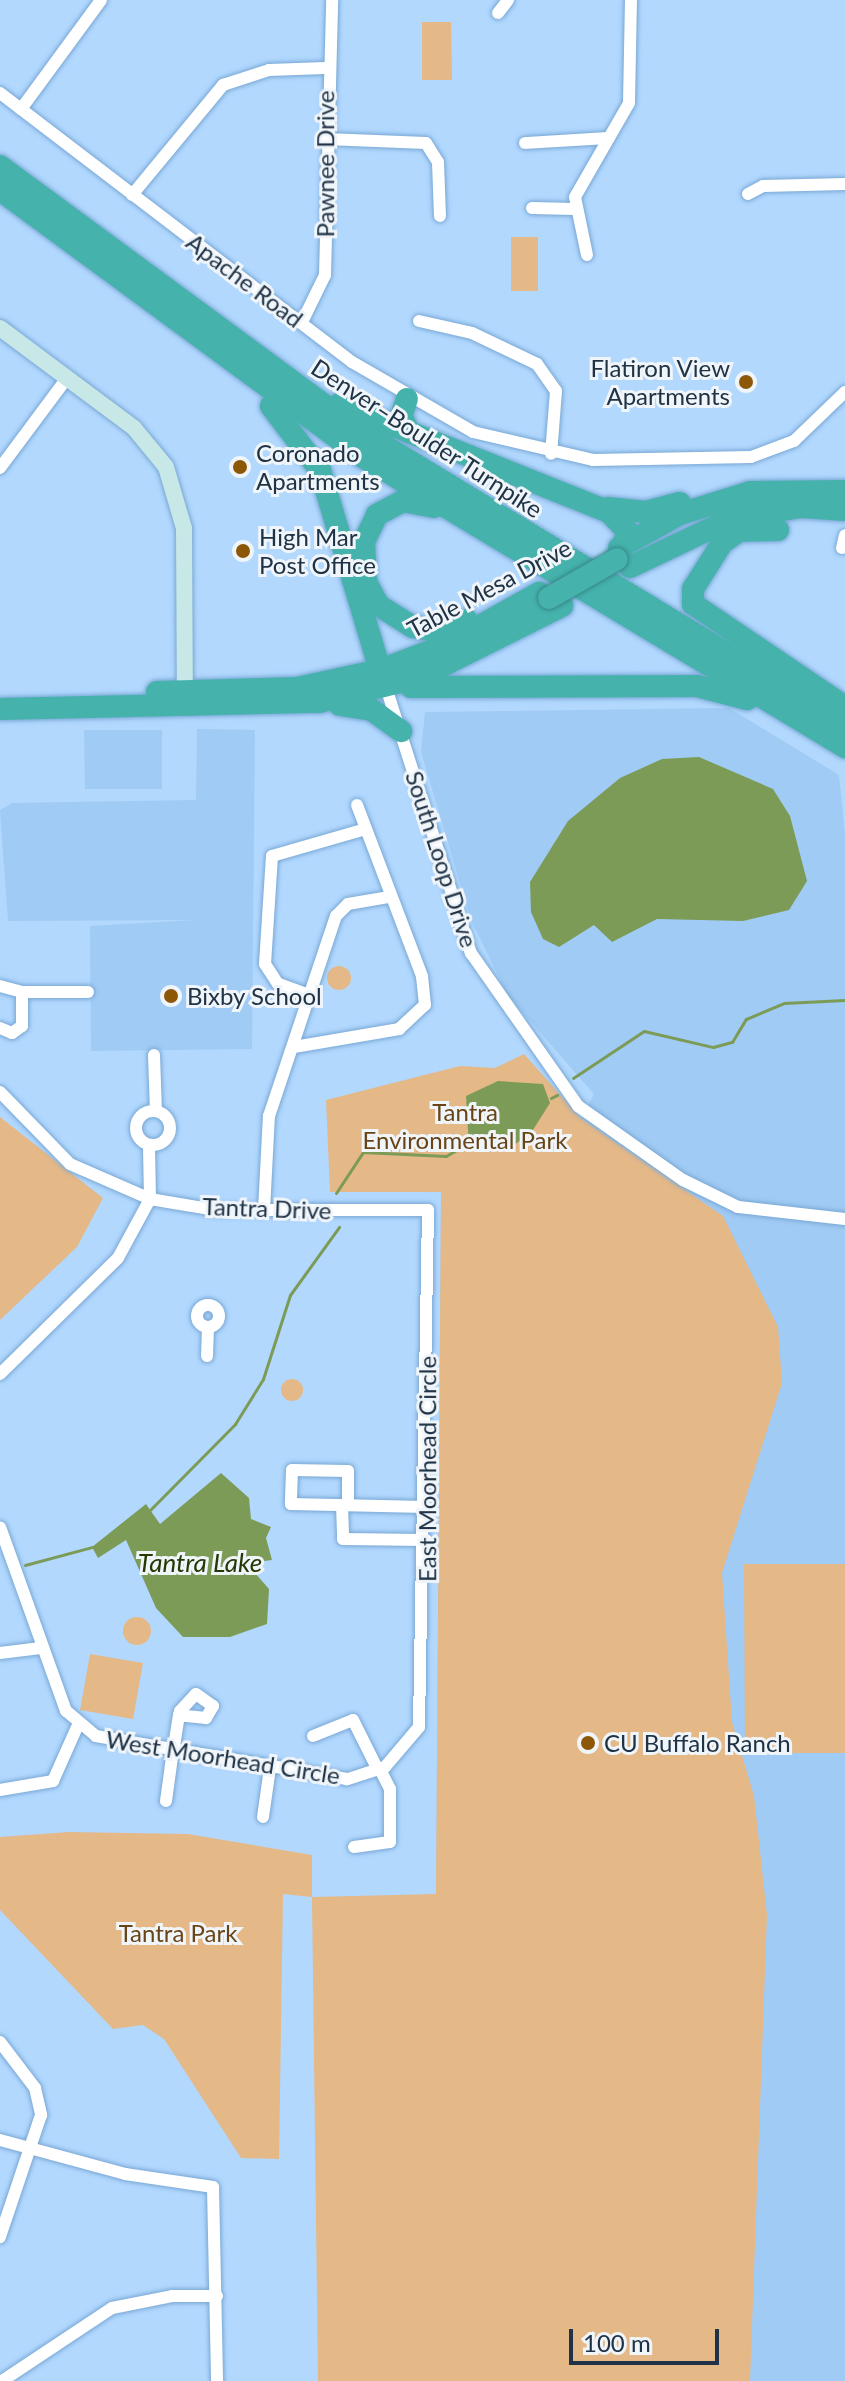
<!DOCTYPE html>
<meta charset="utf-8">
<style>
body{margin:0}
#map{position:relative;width:845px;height:2381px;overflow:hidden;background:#b2d8fe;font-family:Lato,sans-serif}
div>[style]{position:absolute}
.built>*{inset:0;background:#a0cbf4}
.green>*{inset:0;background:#e5b887}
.round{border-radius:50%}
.water>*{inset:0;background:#7c9b57}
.stream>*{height:3px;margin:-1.5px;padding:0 1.5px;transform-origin:1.5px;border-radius:1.5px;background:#7c9b57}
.roads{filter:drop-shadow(0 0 2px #79a8d5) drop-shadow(0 0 2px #79a8d5)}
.street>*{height:12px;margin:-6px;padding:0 6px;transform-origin:6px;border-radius:6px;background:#fff}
.street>.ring{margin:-6px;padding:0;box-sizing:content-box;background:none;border:12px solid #fff;border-radius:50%}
.secondary>*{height:16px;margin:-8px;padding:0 8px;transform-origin:8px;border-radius:8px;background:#c7e8e6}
.highway>*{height:22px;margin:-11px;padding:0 11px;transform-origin:11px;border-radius:11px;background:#45b3ac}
.bridges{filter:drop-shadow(0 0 2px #388688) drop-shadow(0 0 2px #388688)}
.highway-bridge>*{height:22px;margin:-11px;padding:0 11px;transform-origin:11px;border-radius:11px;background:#45b3ac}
.dots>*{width:22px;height:22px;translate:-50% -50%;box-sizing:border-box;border:4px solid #f0f5fa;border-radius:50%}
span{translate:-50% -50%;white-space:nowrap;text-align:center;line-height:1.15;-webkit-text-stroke:6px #f0f5fa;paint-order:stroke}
.street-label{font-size:24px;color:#203346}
.poi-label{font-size:24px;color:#203346}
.right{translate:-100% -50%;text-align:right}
.left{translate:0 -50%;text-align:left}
.park-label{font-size:24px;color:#684416}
.water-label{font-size:26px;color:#253905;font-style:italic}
.scale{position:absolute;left:569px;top:2329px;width:150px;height:36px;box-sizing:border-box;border:4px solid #203346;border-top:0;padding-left:10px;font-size:24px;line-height:28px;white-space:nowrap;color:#203346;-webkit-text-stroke:6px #f0f5fa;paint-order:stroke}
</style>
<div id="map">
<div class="built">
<div style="clip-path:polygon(729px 708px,839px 775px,845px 835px,845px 2381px,318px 2381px,436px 1894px,441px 1191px,565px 1149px,594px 1094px,508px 996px,471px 920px,421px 752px,425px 712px)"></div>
<div style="clip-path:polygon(197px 729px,255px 730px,252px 1049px,91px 1051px,90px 926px,195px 920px,8px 921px,0 810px,12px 803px,196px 800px)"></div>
<div style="clip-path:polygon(84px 730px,162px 730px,162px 789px,85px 789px)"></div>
</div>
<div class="green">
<div style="clip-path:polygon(422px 22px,451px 22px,452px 80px,422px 80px)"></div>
<div style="clip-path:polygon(511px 237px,538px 237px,538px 291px,511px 291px)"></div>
<div class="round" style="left:327px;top:966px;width:24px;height:24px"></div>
<div style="clip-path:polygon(524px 1054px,581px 1118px,723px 1216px,778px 1327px,782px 1383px,722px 1573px,732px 1722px,754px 1796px,767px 1915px,750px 2381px,318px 2381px,312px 1897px,283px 1894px,279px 2159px,241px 2158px,164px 2039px,143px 2025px,113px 2029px,0 1910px,0 1837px,69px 1832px,188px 1834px,312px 1855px,312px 1897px,436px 1894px,441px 1192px,330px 1192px,326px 1100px,460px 1066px,495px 1068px)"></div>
<div style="clip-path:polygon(0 1117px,103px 1198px,77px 1247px,0 1320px)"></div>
<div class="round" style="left:281px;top:1379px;width:22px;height:22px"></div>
<div style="clip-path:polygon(744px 1564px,845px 1564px,845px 1753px,745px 1753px)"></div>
<div class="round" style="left:123px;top:1617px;width:28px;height:28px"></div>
<div style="clip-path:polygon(90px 1654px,143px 1663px,133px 1719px,80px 1710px)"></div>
</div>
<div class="water">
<div style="clip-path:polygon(699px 757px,773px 789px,790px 816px,807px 881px,789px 910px,743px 921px,657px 919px,612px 942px,594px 925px,559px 947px,543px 939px,531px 912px,530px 882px,568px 821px,620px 778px,662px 759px)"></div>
<div style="clip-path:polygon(498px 1081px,543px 1084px,550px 1103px,531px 1133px,507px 1150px,469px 1148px,466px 1096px)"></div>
<div style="clip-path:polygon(221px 1473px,249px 1498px,251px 1519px,271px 1527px,266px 1538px,272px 1560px,256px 1562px,255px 1573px,269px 1589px,267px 1624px,230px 1637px,183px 1637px,156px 1608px,126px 1540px,98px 1558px,92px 1547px,146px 1504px,160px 1524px)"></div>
</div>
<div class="stream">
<div style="left:573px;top:1078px;width:85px;rotate:-33.5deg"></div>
<div style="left:644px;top:1031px;width:71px;rotate:13.1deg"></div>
<div style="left:713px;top:1047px;width:20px;rotate:-15deg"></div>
<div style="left:732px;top:1042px;width:27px;rotate:-59deg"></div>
<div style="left:746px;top:1019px;width:41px;rotate:-22.8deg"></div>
<div style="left:784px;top:1003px;width:61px;rotate:-2.8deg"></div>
<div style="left:551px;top:1098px;width:7px;rotate:-27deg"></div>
<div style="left:336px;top:1193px;width:49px;rotate:-56.6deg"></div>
<div style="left:363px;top:1152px;width:83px;rotate:2.8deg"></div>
<div style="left:446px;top:1156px;width:22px;rotate:-30deg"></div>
<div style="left:150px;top:1510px;width:121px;rotate:-45.3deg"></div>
<div style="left:235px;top:1424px;width:53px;rotate:-58.1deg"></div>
<div style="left:263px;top:1379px;width:88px;rotate:-72.2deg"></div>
<div style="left:290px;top:1295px;width:84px;rotate:-54.2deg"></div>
<div style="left:25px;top:1565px;width:69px;rotate:-15deg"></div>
</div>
<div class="roads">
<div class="street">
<div style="left:498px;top:13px;width:16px;rotate:-52deg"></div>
<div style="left:0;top:93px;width:443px;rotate:37.4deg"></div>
<div style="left:352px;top:362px;width:140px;rotate:30deg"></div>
<div style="left:473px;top:432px;width:123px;rotate:13.1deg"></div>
<div style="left:593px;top:460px;width:158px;rotate:-1.1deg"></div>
<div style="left:751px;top:457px;width:46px;rotate:-20.4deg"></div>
<div style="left:794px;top:441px;width:71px;rotate:-43.9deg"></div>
<div style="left:21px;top:109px;width:135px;rotate:-53.7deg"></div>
<div style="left:326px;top:139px;width:100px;rotate:2.3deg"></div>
<div style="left:426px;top:143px;width:22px;rotate:58deg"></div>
<div style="left:438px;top:162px;width:54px;rotate:87.9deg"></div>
<div style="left:525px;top:143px;width:81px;rotate:-3.5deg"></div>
<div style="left:748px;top:194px;width:17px;rotate:-28deg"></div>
<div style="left:763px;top:186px;width:82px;rotate:-1.4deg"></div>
<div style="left:132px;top:195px;width:143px;rotate:-50.4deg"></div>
<div style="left:223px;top:85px;width:48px;rotate:-18.1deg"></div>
<div style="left:269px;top:70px;width:56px;rotate:-2deg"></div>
<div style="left:532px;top:208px;width:42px;rotate:1.4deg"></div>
<div style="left:587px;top:255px;width:59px;rotate:-101.7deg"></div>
<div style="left:575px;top:197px;width:108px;rotate:-60.1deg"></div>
<div style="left:629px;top:103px;width:103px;rotate:-88.9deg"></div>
<div style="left:419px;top:321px;width:54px;rotate:12.8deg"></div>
<div style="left:472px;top:333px;width:72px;rotate:25.5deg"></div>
<div style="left:537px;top:364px;width:33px;rotate:55deg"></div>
<div style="left:556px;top:391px;width:63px;rotate:94.5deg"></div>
<div style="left:302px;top:322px;width:52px;rotate:-63.9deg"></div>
<div style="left:325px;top:275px;width:275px;rotate:-88.5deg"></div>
<div style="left:0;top:468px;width:112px;rotate:-53.3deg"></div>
<div style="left:842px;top:548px;width:13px;rotate:-77deg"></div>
<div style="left:384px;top:681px;width:286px;rotate:72.3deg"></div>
<div style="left:471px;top:953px;width:187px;rotate:55deg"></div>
<div style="left:578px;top:1106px;width:128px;rotate:35.2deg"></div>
<div style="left:683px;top:1180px;width:61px;rotate:26.1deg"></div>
<div style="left:738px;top:1207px;width:108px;rotate:6.4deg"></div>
<div style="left:0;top:986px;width:23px;rotate:15deg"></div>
<div style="left:309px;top:995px;width:33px;rotate:-160deg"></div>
<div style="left:278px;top:984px;width:24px;rotate:-123deg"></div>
<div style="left:265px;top:964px;width:108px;rotate:-86.3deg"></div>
<div style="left:272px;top:856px;width:94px;rotate:-16.1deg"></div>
<div style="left:0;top:1028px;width:13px;rotate:23deg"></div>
<div style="left:12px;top:1033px;width:12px;rotate:-35deg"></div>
<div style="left:22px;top:1026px;width:34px;rotate:-90deg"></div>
<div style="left:22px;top:992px;width:66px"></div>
<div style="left:294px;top:1047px;width:107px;rotate:-9.7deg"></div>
<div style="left:399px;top:1029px;width:35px;rotate:-43deg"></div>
<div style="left:425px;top:1005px;width:29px;rotate:-96deg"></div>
<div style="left:422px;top:976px;width:183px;rotate:-110.8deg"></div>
<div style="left:154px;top:1055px;width:56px;rotate:88deg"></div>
<div style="left:0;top:1092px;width:100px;rotate:45.8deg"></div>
<div style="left:70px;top:1164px;width:87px;rotate:23.6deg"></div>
<div style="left:150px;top:1199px;width:67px;rotate:9.5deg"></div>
<div style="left:216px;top:1210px;width:212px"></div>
<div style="left:428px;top:1210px;width:517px;rotate:91deg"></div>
<div style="left:419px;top:1727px;width:52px;rotate:130.4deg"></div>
<div style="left:385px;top:1767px;width:40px;rotate:162deg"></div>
<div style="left:347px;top:1779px;width:255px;rotate:-170.3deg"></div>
<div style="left:96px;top:1736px;width:39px;rotate:-140deg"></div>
<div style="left:66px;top:1711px;width:195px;rotate:-109.7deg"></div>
<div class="ring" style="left:136px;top:1111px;width:22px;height:22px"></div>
<div style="left:264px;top:1210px;width:94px;rotate:-87deg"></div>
<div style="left:269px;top:1116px;width:211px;rotate:-71.5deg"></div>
<div style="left:336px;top:916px;width:17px;rotate:-45deg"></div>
<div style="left:348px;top:904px;width:42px;rotate:-9.7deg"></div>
<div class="ring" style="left:197px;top:1305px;width:10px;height:10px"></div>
<div style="left:207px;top:1356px;width:29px;rotate:-88deg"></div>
<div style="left:0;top:1374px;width:165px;rotate:-44.5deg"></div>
<div style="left:118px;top:1258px;width:67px;rotate:-61.5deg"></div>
<div style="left:150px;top:1199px;width:54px;rotate:-91.1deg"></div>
<div style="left:342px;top:1505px;width:34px;rotate:88deg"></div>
<div style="left:343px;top:1539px;width:83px;rotate:0.7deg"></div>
<div style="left:348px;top:1505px;width:34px;rotate:-90deg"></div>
<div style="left:348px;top:1471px;width:56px;rotate:-179deg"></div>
<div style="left:292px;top:1470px;width:34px;rotate:92deg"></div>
<div style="left:291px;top:1504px;width:135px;rotate:1.3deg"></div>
<div style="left:0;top:1653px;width:41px;rotate:-7deg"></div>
<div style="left:313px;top:1736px;width:43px;rotate:-21.8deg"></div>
<div style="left:353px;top:1720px;width:56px;rotate:63.4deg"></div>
<div style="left:0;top:1790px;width:54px;rotate:-9.6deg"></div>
<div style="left:53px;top:1781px;width:59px;rotate:-66deg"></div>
<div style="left:166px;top:1801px;width:51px;rotate:-82.2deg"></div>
<div style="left:173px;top:1750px;width:10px;rotate:-79deg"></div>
<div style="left:175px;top:1740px;width:25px;rotate:-81deg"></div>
<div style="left:179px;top:1715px;width:4px;rotate:-76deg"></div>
<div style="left:180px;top:1711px;width:23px;rotate:-47deg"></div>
<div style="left:196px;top:1694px;width:21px;rotate:35deg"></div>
<div style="left:213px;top:1706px;width:14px;rotate:120deg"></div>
<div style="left:206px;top:1718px;width:27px;rotate:-174deg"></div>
<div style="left:263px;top:1817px;width:49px;rotate:-81.9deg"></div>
<div style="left:354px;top:1847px;width:36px;rotate:-8deg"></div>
<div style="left:390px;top:1842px;width:53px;rotate:-90deg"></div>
<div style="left:390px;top:1789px;width:22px;rotate:-117deg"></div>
<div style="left:0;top:2042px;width:58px;rotate:52.7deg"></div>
<div style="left:35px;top:2088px;width:28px;rotate:77deg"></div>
<div style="left:41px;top:2115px;width:129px;rotate:108.6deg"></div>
<div style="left:0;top:2140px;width:130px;rotate:15.2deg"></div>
<div style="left:125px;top:2174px;width:89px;rotate:8.4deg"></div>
<div style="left:213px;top:2187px;width:194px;rotate:88.8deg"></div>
<div style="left:2px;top:2381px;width:132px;rotate:-33.6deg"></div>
<div style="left:112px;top:2308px;width:61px;rotate:-11.3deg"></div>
<div style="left:172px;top:2296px;width:45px"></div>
</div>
<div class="secondary">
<div style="left:0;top:328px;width:167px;rotate:36.7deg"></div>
<div style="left:134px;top:428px;width:50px;rotate:50.6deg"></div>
<div style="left:166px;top:467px;width:64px;rotate:73.6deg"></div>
<div style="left:184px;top:528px;width:172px;rotate:89.7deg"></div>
</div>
<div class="highway">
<div style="left:0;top:166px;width:441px;rotate:36.4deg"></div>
<div style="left:355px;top:428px;width:573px;rotate:31.22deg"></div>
<div style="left:0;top:190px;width:451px;rotate:36.3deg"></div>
<div style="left:363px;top:457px;width:563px;rotate:31.03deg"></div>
<div style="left:407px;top:399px;width:18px;rotate:109deg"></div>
<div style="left:401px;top:416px;width:18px;rotate:63deg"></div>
<div style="left:339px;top:404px;width:291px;rotate:21.8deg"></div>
<div style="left:609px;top:512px;width:28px;rotate:46deg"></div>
<div style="left:628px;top:532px;width:29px;rotate:112deg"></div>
<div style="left:271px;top:406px;width:81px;rotate:52.6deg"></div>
<div style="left:320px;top:470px;width:209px;rotate:73.3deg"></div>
<div style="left:434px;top:507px;width:32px;rotate:-169deg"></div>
<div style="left:403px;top:501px;width:30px;rotate:152deg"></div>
<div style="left:377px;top:515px;width:30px;rotate:116deg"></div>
<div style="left:364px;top:542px;width:40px;rotate:87.1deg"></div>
<div style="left:366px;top:582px;width:26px;rotate:62deg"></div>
<div style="left:378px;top:605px;width:41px;rotate:32.2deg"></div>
<div style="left:413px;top:627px;width:27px;rotate:8deg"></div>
<div style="left:440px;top:631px;width:29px;rotate:-22deg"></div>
<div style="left:608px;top:508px;width:38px;rotate:6deg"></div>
<div style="left:646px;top:512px;width:35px;rotate:-15deg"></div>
<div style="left:778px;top:530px;width:39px;rotate:179deg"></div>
<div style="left:739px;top:531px;width:21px;rotate:145deg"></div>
<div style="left:722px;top:543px;width:54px;rotate:122.2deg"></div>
<div style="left:693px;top:589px;width:15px;rotate:90deg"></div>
<div style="left:693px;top:604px;width:184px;rotate:34.1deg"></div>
<div style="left:619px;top:548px;width:70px;rotate:-29.1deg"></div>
<div style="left:680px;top:514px;width:73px;rotate:-17.4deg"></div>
<div style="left:750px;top:492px;width:95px;rotate:-0.6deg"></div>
<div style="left:630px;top:567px;width:116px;rotate:-25.5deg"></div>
<div style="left:735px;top:517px;width:68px;rotate:-8.5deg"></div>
<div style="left:802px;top:507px;width:43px;rotate:4deg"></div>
<div style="left:411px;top:687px;width:286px;rotate:-0.2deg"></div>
<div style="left:697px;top:686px;width:52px;rotate:14.6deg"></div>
<div style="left:157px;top:692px;width:140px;rotate:-1.6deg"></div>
<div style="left:297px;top:688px;width:85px;rotate:-12.2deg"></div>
<div style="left:380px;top:670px;width:68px;rotate:-20.6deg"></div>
<div style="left:444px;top:646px;width:109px;rotate:-29.2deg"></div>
<div style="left:340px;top:705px;width:32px;rotate:9deg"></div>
<div style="left:372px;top:710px;width:36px;rotate:36deg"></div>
<div style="left:0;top:709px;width:319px;rotate:-1.3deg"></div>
<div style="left:319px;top:702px;width:104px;rotate:-13.9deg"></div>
<div style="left:420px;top:677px;width:159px;rotate:-26.6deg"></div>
</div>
</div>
<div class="bridges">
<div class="highway-bridge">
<div style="left:549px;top:598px;width:78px;rotate:-29.8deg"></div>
</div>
</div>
<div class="dots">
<div style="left:746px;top:382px;background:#8c5707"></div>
<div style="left:240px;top:467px;background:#8c5707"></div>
<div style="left:243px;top:551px;background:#8c5707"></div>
<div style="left:171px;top:996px;background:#8c5707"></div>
<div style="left:588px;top:1743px;background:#8c5707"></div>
</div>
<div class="street-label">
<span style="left:325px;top:164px;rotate:-90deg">Pawnee Drive</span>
<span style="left:245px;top:280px;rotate:37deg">Apache Road</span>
<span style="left:427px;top:438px;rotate:33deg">Denver–Boulder Turnpike</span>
<span style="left:489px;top:588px;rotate:-28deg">Table Mesa Drive</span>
<span style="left:442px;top:859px;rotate:72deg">South Loop Drive</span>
<span style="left:267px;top:1208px;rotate:2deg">Tantra Drive</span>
<span style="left:427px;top:1469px;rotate:-90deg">East Moorhead Circle</span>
<span style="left:223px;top:1757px;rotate:9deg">West Moorhead Circle</span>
</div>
<div class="poi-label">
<span class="right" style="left:730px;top:382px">Flatiron View<br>Apartments</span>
<span class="left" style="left:256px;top:467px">Coronado<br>Apartments</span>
<span class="left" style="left:259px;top:551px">High Mar<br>Post Office</span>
<span class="left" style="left:187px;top:996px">Bixby School</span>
<span class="left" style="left:604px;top:1743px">CU Buffalo Ranch</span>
</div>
<div class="park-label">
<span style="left:465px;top:1126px">Tantra<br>Environmental Park</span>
<span style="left:178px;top:1933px">Tantra Park</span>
</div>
<div class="water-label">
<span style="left:200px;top:1563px">Tantra Lake</span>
</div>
<div class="scale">100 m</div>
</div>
